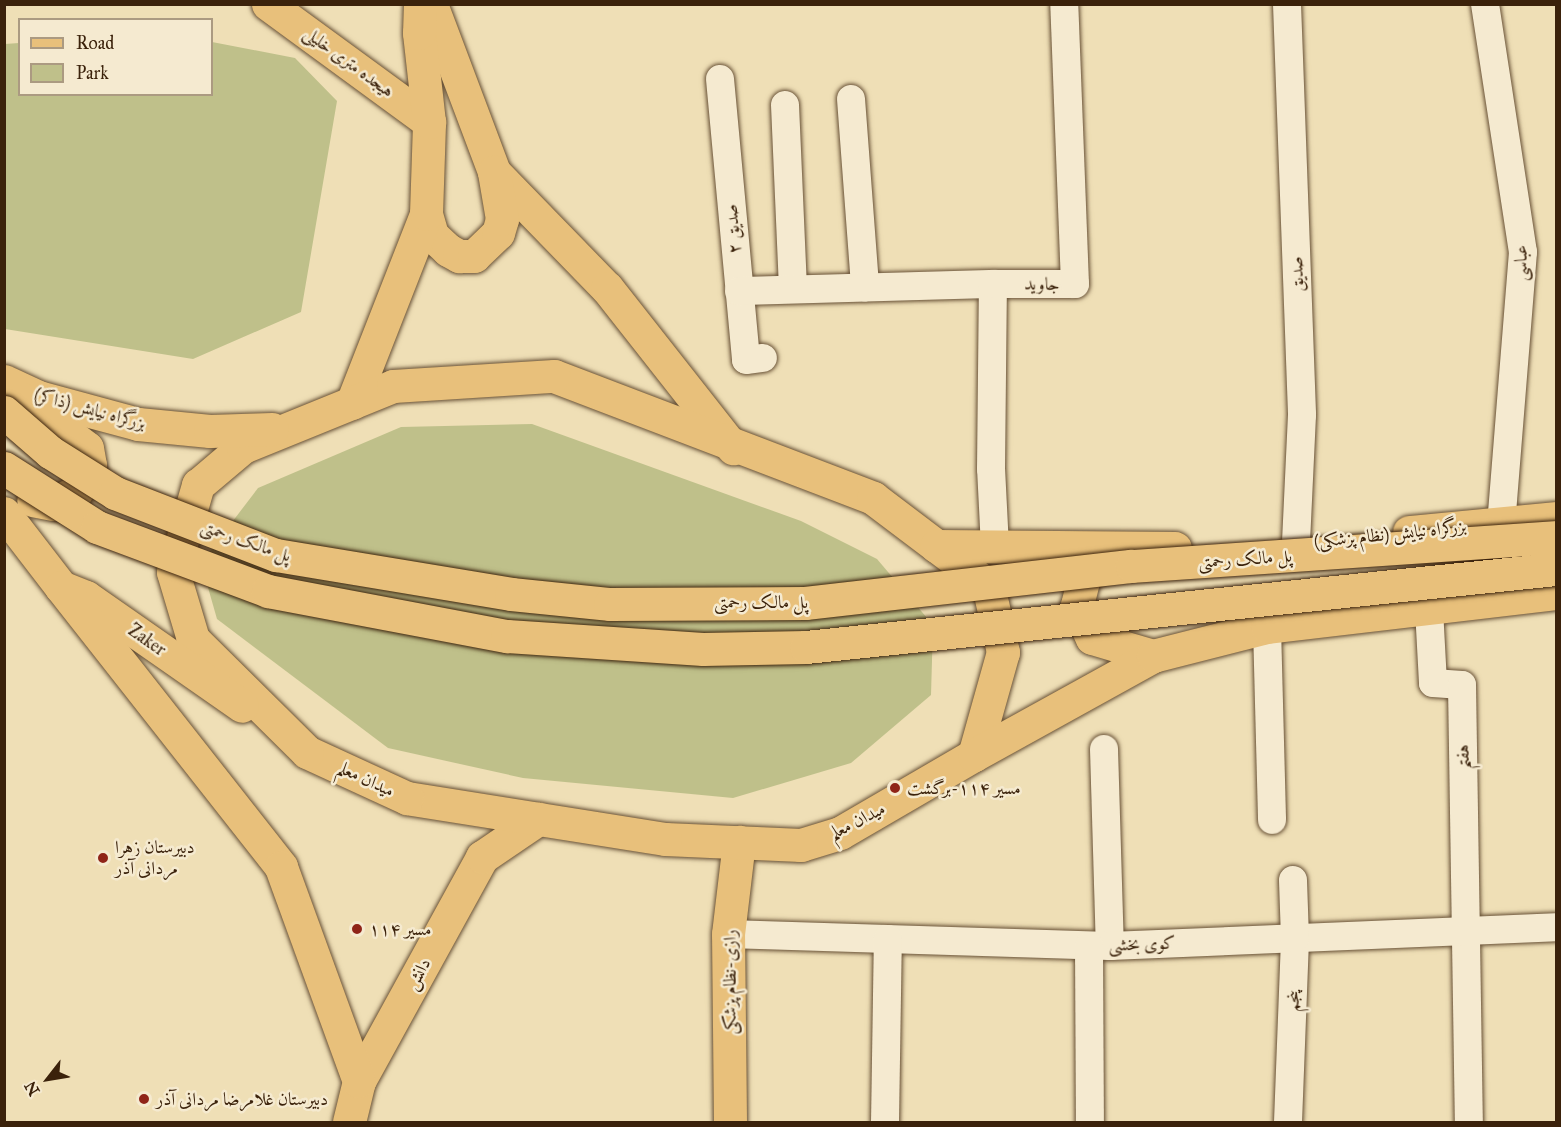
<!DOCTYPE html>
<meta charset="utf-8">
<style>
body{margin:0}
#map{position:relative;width:1561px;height:1127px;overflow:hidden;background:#efdfb6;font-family:"IM FELL Great Primer",Amiri,serif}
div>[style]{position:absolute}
.green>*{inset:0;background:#bfc08a}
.roads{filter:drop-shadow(0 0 2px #685136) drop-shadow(0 0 2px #685136)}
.minor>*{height:28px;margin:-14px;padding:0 14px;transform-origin:14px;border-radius:14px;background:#f5ead0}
.major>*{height:33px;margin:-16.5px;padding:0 16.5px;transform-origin:16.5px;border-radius:16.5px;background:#e8c07b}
.highway>*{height:33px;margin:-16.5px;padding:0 16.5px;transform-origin:16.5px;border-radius:16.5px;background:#e8c07b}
.bridges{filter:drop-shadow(0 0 2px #3b220b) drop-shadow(0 0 2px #3b220b)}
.highway-bridge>*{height:33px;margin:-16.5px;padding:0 16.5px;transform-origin:16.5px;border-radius:16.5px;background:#e8c07b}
.dots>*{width:16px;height:16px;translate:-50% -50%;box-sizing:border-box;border:3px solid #f5ead0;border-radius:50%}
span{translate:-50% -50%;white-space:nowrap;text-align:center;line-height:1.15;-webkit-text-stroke:5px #f5ead0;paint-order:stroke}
.street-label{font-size:18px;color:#3b220b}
.poi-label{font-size:18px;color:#3b220b}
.left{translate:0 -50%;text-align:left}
.frame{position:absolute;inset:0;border:6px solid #3b220b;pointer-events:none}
.legend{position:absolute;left:18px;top:18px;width:195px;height:78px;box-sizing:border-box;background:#f5ead0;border:2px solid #ab9a81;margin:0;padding:8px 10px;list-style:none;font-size:18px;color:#3b220b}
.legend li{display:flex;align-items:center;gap:12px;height:30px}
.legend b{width:30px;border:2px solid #ab9a81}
.north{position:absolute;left:18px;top:1049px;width:60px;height:60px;-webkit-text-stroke:4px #f5ead0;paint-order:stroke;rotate:239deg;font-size:16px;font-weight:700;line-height:24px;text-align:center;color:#3b220b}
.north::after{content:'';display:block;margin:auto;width:21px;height:27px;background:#3b220b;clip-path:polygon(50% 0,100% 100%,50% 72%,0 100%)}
</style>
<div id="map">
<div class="green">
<div style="clip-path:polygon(212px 42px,295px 58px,337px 101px,301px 312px,193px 359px,5px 329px,5px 44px,19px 43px,20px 94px,212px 94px)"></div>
<div style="clip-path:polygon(532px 424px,801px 521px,877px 559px,933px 625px,931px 695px,851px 763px,733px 798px,523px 778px,388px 748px,217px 619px,201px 563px,258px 488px,401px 427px)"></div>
</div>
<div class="roads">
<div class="minor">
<div style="left:1287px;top:4px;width:411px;rotate:87.9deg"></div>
<div style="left:1302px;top:415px;width:128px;rotate:92.7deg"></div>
<div style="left:1485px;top:4px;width:251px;rotate:81.3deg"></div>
<div style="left:1523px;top:252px;width:272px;rotate:94.6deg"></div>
<div style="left:720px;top:79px;width:282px;rotate:84.7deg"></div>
<div style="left:746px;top:360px;width:17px;rotate:-7deg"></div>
<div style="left:851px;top:99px;width:189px;rotate:85.7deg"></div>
<div style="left:785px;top:105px;width:184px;rotate:87.5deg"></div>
<div style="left:739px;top:291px;width:254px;rotate:-1.6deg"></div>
<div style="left:995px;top:547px;width:78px;rotate:-92.9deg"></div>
<div style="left:991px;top:469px;width:185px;rotate:-89.4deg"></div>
<div style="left:993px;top:284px;width:82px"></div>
<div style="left:1075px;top:284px;width:280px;rotate:-92.2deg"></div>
<div style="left:1429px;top:609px;width:74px;rotate:86.9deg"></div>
<div style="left:1433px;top:683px;width:29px;rotate:4deg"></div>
<div style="left:1462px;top:685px;width:437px;rotate:89.1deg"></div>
<div style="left:1267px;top:627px;width:193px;rotate:88.5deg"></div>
<div style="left:1104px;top:749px;width:197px;rotate:88.3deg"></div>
<div style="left:728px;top:934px;width:382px;rotate:1.8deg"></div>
<div style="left:1110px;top:946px;width:446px;rotate:-2.4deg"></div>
<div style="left:1089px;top:946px;width:176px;rotate:89.7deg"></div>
<div style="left:885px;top:1122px;width:183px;rotate:-89.1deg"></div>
<div style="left:1288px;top:1122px;width:184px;rotate:-87.8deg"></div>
<div style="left:1295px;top:938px;width:58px;rotate:-92deg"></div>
</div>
<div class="major">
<div style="left:268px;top:4px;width:200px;rotate:36.2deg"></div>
<div style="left:431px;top:4px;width:179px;rotate:69.4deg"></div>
<div style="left:494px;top:172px;width:162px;rotate:45.8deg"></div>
<div style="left:607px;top:288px;width:204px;rotate:51.8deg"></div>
<div style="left:426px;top:214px;width:22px;rotate:74deg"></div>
<div style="left:432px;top:235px;width:22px;rotate:43deg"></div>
<div style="left:448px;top:250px;width:13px;rotate:29deg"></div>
<div style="left:459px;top:256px;width:15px"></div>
<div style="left:474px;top:256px;width:33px;rotate:-44deg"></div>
<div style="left:498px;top:233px;width:15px;rotate:-74deg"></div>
<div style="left:502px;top:219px;width:48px;rotate:-99.7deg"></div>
<div style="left:352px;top:403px;width:203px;rotate:-68.6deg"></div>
<div style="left:426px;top:214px;width:92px;rotate:-88.1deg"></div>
<div style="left:429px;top:122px;width:90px;rotate:-96.4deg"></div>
<div style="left:419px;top:33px;width:29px;rotate:-88deg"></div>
<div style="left:349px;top:1122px;width:42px;rotate:-76.3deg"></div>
<div style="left:359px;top:1081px;width:256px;rotate:-61.2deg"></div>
<div style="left:482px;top:857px;width:68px;rotate:-34.2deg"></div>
<div style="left:730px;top:1122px;width:188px;rotate:-90.6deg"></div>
<div style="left:728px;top:934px;width:93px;rotate:-83.2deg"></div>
</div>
<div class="highway">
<div style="left:554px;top:376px;width:342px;rotate:20.9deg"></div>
<div style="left:873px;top:498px;width:144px;rotate:37.1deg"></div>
<div style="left:988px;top:585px;width:69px;rotate:77.4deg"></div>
<div style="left:1003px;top:652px;width:107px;rotate:105.7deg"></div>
<div style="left:974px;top:755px;width:155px;rotate:149.8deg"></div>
<div style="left:840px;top:833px;width:41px;rotate:162.9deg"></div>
<div style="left:801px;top:845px;width:136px;rotate:-177.5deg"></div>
<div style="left:665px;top:839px;width:261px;rotate:-171deg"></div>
<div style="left:407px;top:798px;width:110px;rotate:-155.3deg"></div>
<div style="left:307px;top:752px;width:161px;rotate:-135.3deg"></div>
<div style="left:193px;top:639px;width:70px;rotate:-106.6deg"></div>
<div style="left:173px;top:572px;width:91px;rotate:-74deg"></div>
<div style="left:198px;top:485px;width:59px;rotate:-40.2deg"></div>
<div style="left:243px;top:447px;width:162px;rotate:-22.1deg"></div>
<div style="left:393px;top:386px;width:161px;rotate:-3.6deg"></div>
<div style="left:4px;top:381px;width:38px;rotate:25deg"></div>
<div style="left:38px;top:397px;width:104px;rotate:15.1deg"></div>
<div style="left:138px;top:424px;width:72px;rotate:5.6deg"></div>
<div style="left:210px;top:431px;width:62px;rotate:-1.8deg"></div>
<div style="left:22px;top:399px;width:81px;rotate:37deg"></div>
<div style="left:87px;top:448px;width:17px;rotate:80deg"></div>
<div style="left:90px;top:465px;width:29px;rotate:117deg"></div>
<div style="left:77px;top:491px;width:27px;rotate:152deg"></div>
<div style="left:53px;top:504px;width:20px;rotate:-169deg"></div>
<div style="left:4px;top:513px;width:93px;rotate:52.4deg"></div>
<div style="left:61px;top:587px;width:27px;rotate:22deg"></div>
<div style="left:86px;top:597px;width:190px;rotate:34.9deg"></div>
<div style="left:1409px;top:532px;width:148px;rotate:-5.4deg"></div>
<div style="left:936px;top:546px;width:239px;rotate:0.5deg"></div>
<div style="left:1113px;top:562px;width:30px;rotate:159deg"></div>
<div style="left:1085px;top:573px;width:33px;rotate:104deg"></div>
<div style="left:1077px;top:605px;width:36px;rotate:66deg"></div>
<div style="left:1092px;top:638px;width:64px;rotate:16.4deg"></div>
<div style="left:61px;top:587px;width:356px;rotate:51.8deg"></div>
<div style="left:281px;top:867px;width:228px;rotate:70deg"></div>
<div style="left:974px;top:755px;width:205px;rotate:-28.9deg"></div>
<div style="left:1153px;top:656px;width:118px;rotate:-14.3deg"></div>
<div style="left:1267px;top:627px;width:291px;rotate:-6.7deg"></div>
</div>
</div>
<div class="bridges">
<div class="highway-bridge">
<div style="left:4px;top:412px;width:61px;rotate:41deg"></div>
<div style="left:50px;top:452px;width:77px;rotate:32.2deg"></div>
<div style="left:115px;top:493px;width:173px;rotate:21.1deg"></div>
<div style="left:276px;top:555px;width:238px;rotate:9.4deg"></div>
<div style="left:511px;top:594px;width:100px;rotate:5.8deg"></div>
<div style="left:610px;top:604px;width:195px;rotate:-0.3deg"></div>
<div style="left:805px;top:603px;width:329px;rotate:-6.5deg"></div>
<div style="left:1132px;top:566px;width:425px;rotate:-3.9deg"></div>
<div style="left:4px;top:468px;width:110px;rotate:32.4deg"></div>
<div style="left:97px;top:527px;width:183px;rotate:20.5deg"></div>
<div style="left:268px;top:591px;width:243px;rotate:10.7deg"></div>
<div style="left:507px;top:636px;width:196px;rotate:3.8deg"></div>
<div style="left:703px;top:649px;width:103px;rotate:-1.1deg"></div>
<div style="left:806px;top:647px;width:754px;rotate:-5.94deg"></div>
</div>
</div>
<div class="dots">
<div style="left:895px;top:788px;background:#8f2418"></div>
<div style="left:103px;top:858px;background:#8f2418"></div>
<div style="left:357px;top:929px;background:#8f2418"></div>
<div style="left:144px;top:1099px;background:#8f2418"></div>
</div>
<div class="street-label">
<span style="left:349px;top:62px;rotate:36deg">هیجده متری خلیلی</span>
<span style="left:733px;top:229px;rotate:-95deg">صدیق ۲</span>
<span style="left:1521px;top:263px;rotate:-90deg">عباسی</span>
<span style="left:1297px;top:274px;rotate:-92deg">صدیق</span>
<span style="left:1042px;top:284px;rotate:1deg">جاوید</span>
<span style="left:90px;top:409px;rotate:15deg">بزرگراه نیایش (ذاکر)</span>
<span style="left:1390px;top:534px;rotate:-6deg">بزرگراه نیایش (نظام پزشکی)</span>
<span style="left:246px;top:541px;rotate:19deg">پل مالک رحمتی</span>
<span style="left:1245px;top:559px;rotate:-4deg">پل مالک رحمتی</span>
<span style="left:761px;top:602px">پل مالک رحمتی</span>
<span style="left:147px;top:640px;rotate:35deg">Zaker</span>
<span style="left:1463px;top:757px;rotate:-91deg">هفتم</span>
<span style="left:366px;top:779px;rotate:25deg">میدان معلم</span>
<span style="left:857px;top:821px;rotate:-27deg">میدان معلم</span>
<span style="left:1142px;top:944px;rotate:-2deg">کوی بخشی</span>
<span style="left:418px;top:974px;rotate:-61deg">دانش</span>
<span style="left:730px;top:982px;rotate:-90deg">رازی-نظام پزشکی</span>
<span style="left:1293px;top:1001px;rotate:-88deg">پنجم</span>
</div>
<div class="poi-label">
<span class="left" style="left:907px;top:788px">مسیر ۱۱۴-برگشت</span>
<span class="left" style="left:115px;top:858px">دبیرستان زهرا<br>مردانی آذر</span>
<span class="left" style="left:369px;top:929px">مسیر ۱۱۴</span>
<span class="left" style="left:156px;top:1099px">دبیرستان غلامرضا مردانی آذر</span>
</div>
<div class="frame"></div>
<ul class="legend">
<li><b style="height:8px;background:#e8c07b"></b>Road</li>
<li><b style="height:16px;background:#bfc08a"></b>Park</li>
</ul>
<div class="north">N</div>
</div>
